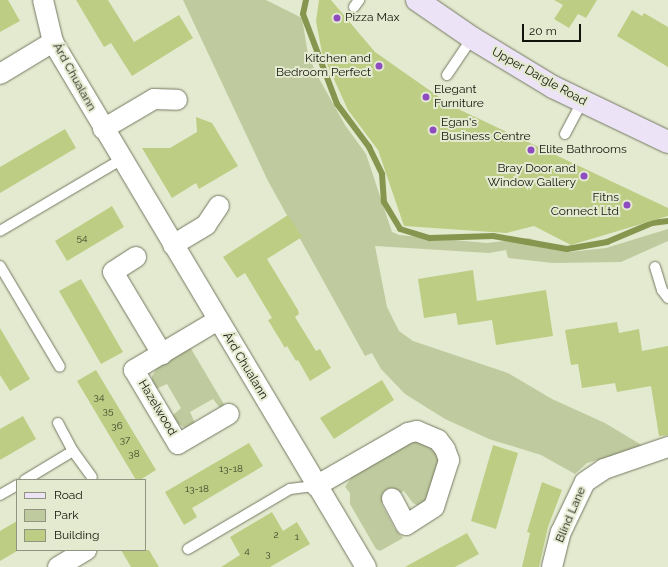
<!DOCTYPE html>
<meta charset="utf-8">
<style>
body{margin:0}
#map{position:relative;width:668px;height:567px;overflow:hidden;background:#e4ead0;font-family:Raleway,sans-serif}
div>[style]{position:absolute}
.green>*{inset:0;background:#c0ca9f}
.stream>*{height:6px;margin:-3px;padding:0 3px;transform-origin:3px;border-radius:3px;background:#87964f}
.building>*{inset:0;background:#bdcd84}
.roads{filter:drop-shadow(0 0 1px #737961) drop-shadow(0 0 1px #737961)}
.service>*{height:10px;margin:-5px;padding:0 5px;transform-origin:5px;border-radius:5px;background:#fff}
.minor>*{height:20px;margin:-10px;padding:0 10px;transform-origin:10px;border-radius:10px;background:#fff}
.secondary>*{height:22px;margin:-11px;padding:0 11px;transform-origin:11px;border-radius:11px;background:#ede3f6}
.dots>*{width:11px;height:11px;translate:-50% -50%;box-sizing:border-box;border:2px solid #e4ead0;border-radius:50%}
span{translate:-50% -50%;white-space:nowrap;text-align:center;line-height:1.15;-webkit-text-stroke:4px #e4ead0;paint-order:stroke}
.number-label{font-size:10px;color:#3d4229}
.number-label span{-webkit-text-stroke-width:0}
.poi-label{font-size:12px;color:#12140b}
.left{translate:0 -50%;text-align:left}
.right{translate:-100% -50%;text-align:right}
.street-label{font-size:12px;color:#12140b}
.legend{position:absolute;left:16px;top:479px;width:130px;height:72px;box-sizing:border-box;background:#e4ead0;border:1px solid #909481;margin:0;padding:5px 7px;list-style:none;font-size:12px;color:#12140b}
.legend li{display:flex;align-items:center;gap:8px;height:20px}
.legend b{width:20px;border:1px solid #909481}
.scale{position:absolute;left:522px;top:24px;width:59px;height:18px;box-sizing:border-box;border:2px solid #12140b;border-top:0;padding-left:5px;font-size:12px;line-height:14px;white-space:nowrap;color:#12140b;-webkit-text-stroke:3px #e4ead0;paint-order:stroke}
</style>
<div id="map">
<div class="green">
<div style="clip-path:polygon(183px 0,266px 0,302px 18px,308px 54px,316px 73px,345px 125px,366px 154px,392px 232px,399px 235px,487px 243px,529px 238px,569px 252px,606px 248px,668px 229px,668px 241px,621px 262px,553px 263px,508px 258px,506px 250px,489px 253px,375px 246px,387px 307px,399px 331px,413px 341px,508px 373px,552px 399px,605px 423px,645px 447px,587px 463px,575px 474px,541px 455px,489px 439px,445px 419px,405px 394px,381px 369px,372px 353px,365px 356px,268px 181px)"></div>
<div style="clip-path:polygon(190px 347px,225px 406px,220px 408px,213px 399px,190px 412px,195px 423px,185px 428px,175px 422px,172px 416px,181px 408px,167px 384px,156px 389px,152px 383px,152px 376px,159px 365px)"></div>
<div style="clip-path:polygon(425px 436px,443px 457px,431px 501px,419px 506px,413px 503px,404px 491px,381px 503px,395px 529px,403px 538px,380px 551px,376px 549px,350px 504px,350px 493px,345px 487px,353px 475px,416px 437px)"></div>
</div>
<div class="stream">
<div style="left:306px;top:0;width:14px;rotate:102deg"></div>
<div style="left:303px;top:14px;width:96px;rotate:69.3deg"></div>
<div style="left:337px;top:104px;width:54px;rotate:53.3deg"></div>
<div style="left:369px;top:147px;width:30px;rotate:64deg"></div>
<div style="left:382px;top:174px;width:28px;rotate:86deg"></div>
<div style="left:384px;top:202px;width:31px;rotate:59deg"></div>
<div style="left:400px;top:229px;width:31px;rotate:17deg"></div>
<div style="left:430px;top:238px;width:63px;rotate:-1.8deg"></div>
<div style="left:493px;top:236px;width:75px;rotate:10deg"></div>
<div style="left:567px;top:249px;width:41px;rotate:-9.9deg"></div>
<div style="left:607px;top:242px;width:49px;rotate:-22.9deg"></div>
<div style="left:652px;top:223px;width:16px;rotate:-7deg"></div>
</div>
<div class="building">
<div style="clip-path:polygon(0 0,8px 0,20px 21px,0 32px)"></div>
<div style="clip-path:polygon(76px 0,108px 0,134px 42px,179px 15px,193px 38px,132px 76px,111px 43px,104px 47px)"></div>
<div style="clip-path:polygon(319px 0,331px 0,375px 52px,452px 106px,668px 208px,668px 216px,571px 245px,534px 226px,506px 233px,404px 226px,378px 150px,348px 110px,322px 53px,316px 21px)"></div>
<div style="clip-path:polygon(554px 0,597px 0,586px 18px,578px 14px,569px 28px,554px 19px,563px 5px)"></div>
<div style="clip-path:polygon(632px 10px,642px 16px,644px 13px,668px 27px,668px 67px,617px 36px)"></div>
<div style="clip-path:polygon(196px 117px,212px 123px,238px 166px,199px 189px,196px 183px,172px 198px,142px 148px,170px 148px,197px 132px)"></div>
<div style="clip-path:polygon(65px 129px,76px 148px,0 193px,0 167px)"></div>
<div style="clip-path:polygon(112px 206px,124px 227px,67px 261px,55px 241px)"></div>
<div style="clip-path:polygon(288px 215px,302px 237px,267px 259px,298px 310px,299px 314px,295px 317px,316px 351px,320px 349px,331px 368px,310px 381px,298px 360px,296px 361px,287px 346px,285px 348px,268px 320px,272px 318px,245px 273px,237px 278px,223px 257px)"></div>
<div style="clip-path:polygon(473px 270px,477px 301px,546px 290px,553px 336px,496px 345px,492px 320px,458px 325px,456px 313px,424px 318px,418px 279px)"></div>
<div style="clip-path:polygon(81px 279px,123px 352px,101px 364px,59px 291px)"></div>
<div style="clip-path:polygon(617px 322px,619px 333px,639px 329px,642px 351px,668px 346px,668px 435px,659px 436px,651px 386px,617px 392px,615px 383px,582px 388px,578px 364px,571px 365px,565px 330px)"></div>
<div style="clip-path:polygon(0 328px,30px 379px,10px 391px,0 375px)"></div>
<div style="clip-path:polygon(96px 370px,156px 470px,140px 480px,136px 480px,77px 381px)"></div>
<div style="clip-path:polygon(382px 380px,394px 400px,334px 439px,320px 418px)"></div>
<div style="clip-path:polygon(23px 416px,36px 439px,0 460px,0 429px)"></div>
<div style="clip-path:polygon(249px 443px,263px 466px,192px 508px,197px 517px,184px 525px,165px 492px)"></div>
<div style="clip-path:polygon(493px 445px,518px 453px,496px 529px,471px 521px)"></div>
<div style="clip-path:polygon(542px 482px,562px 490px,548px 527px,539px 567px,522px 567px,530px 533px,527px 532px)"></div>
<div style="clip-path:polygon(272px 512px,283px 531px,297px 522px,310px 544px,270px 567px,221px 567px,240px 555px,230px 537px)"></div>
<div style="clip-path:polygon(17px 521px,17px 551px,0 561px,0 531px)"></div>
<div style="clip-path:polygon(467px 533px,479px 554px,455px 567px,405px 567px)"></div>
<div style="clip-path:polygon(121px 550px,149px 550px,159px 567px,131px 567px)"></div>
</div>
<div class="roads">
<div class="service">
<div style="left:354px;top:7px;width:9px;rotate:-54deg"></div>
<div style="left:447px;top:75px;width:45px;rotate:-56deg"></div>
<div style="left:565px;top:134px;width:36px;rotate:-62deg"></div>
<div style="left:0;top:231px;width:142px;rotate:-30.5deg"></div>
<div style="left:0;top:266px;width:117px;rotate:59.3deg"></div>
<div style="left:655px;top:267px;width:24px;rotate:73deg"></div>
<div style="left:662px;top:290px;width:10px;rotate:53deg"></div>
<div style="left:58px;top:423px;width:32px;rotate:62deg"></div>
<div style="left:73px;top:451px;width:32px;rotate:54deg"></div>
<div style="left:25px;top:480px;width:56px;rotate:-31.1deg"></div>
<div style="left:0;top:495px;width:20px;rotate:-30deg"></div>
<div style="left:188px;top:549px;width:118px;rotate:-30.5deg"></div>
<div style="left:290px;top:489px;width:26px;rotate:-7deg"></div>
</div>
<div class="minor">
<div style="left:43px;top:0;width:43px;rotate:76.6deg"></div>
<div style="left:53px;top:42px;width:611px;rotate:59.2deg"></div>
<div style="left:0;top:74px;width:62px;rotate:-31.1deg"></div>
<div style="left:103px;top:129px;width:59px;rotate:-30.5deg"></div>
<div style="left:154px;top:99px;width:23px;rotate:2deg"></div>
<div style="left:173px;top:245px;width:39px;rotate:-31deg"></div>
<div style="left:206px;top:225px;width:23px;rotate:-56deg"></div>
<div style="left:136px;top:257px;width:27px;rotate:147deg"></div>
<div style="left:113px;top:272px;width:96px;rotate:59.1deg"></div>
<div style="left:218px;top:320px;width:98px;rotate:149.2deg"></div>
<div style="left:134px;top:370px;width:86px;rotate:59.3deg"></div>
<div style="left:178px;top:444px;width:59px;rotate:-30.5deg"></div>
<div style="left:316px;top:486px;width:106px;rotate:-29.9deg"></div>
<div style="left:408px;top:433px;width:9px;rotate:-13deg"></div>
<div style="left:417px;top:431px;width:23px;rotate:23deg"></div>
<div style="left:438px;top:440px;width:11px;rotate:52deg"></div>
<div style="left:445px;top:449px;width:12px;rotate:70deg"></div>
<div style="left:449px;top:460px;width:49px;rotate:107.7deg"></div>
<div style="left:434px;top:507px;width:33px;rotate:147deg"></div>
<div style="left:406px;top:525px;width:30px;rotate:-118deg"></div>
<div style="left:58px;top:567px;width:33px;rotate:-31deg"></div>
<div style="left:552px;top:567px;width:36px;rotate:-76deg"></div>
<div style="left:561px;top:532px;width:55px;rotate:-64.4deg"></div>
<div style="left:585px;top:482px;width:23px;rotate:-34deg"></div>
<div style="left:604px;top:469px;width:68px;rotate:-19deg"></div>
</div>
<div class="secondary">
<div style="left:417px;top:0;width:67px;rotate:34.6deg"></div>
<div style="left:472px;top:38px;width:95px;rotate:31.2deg"></div>
<div style="left:553px;top:87px;width:127px;rotate:25.6deg"></div>
</div>
</div>
<div class="dots">
<div style="left:337px;top:18px;background:#8f4cc1"></div>
<div style="left:379px;top:66px;background:#8f4cc1"></div>
<div style="left:426px;top:97px;background:#8f4cc1"></div>
<div style="left:433px;top:130px;background:#8f4cc1"></div>
<div style="left:531px;top:150px;background:#8f4cc1"></div>
<div style="left:584px;top:176px;background:#8f4cc1"></div>
<div style="left:627px;top:205px;background:#8f4cc1"></div>
</div>
<div class="number-label">
<span style="left:82px;top:238px">54</span>
<span style="left:99px;top:397px">34</span>
<span style="left:108px;top:411px">35</span>
<span style="left:117px;top:426px">36</span>
<span style="left:125px;top:440px">37</span>
<span style="left:134px;top:454px">38</span>
<span style="left:231px;top:469px">13-18</span>
<span style="left:197px;top:489px">13-18</span>
<span style="left:276px;top:535px">2</span>
<span style="left:297px;top:537px">1</span>
<span style="left:247px;top:551px">4</span>
<span style="left:268px;top:554px">3</span>
</div>
<div class="poi-label">
<span class="left" style="left:345px;top:18px">Pizza Max</span>
<span class="right" style="left:371px;top:66px">Kitchen and<br>Bedroom Perfect</span>
<span class="left" style="left:434px;top:97px">Elegant<br>Furniture</span>
<span class="left" style="left:441px;top:130px">Egan's<br>Business Centre</span>
<span class="left" style="left:539px;top:150px">Elite Bathrooms</span>
<span class="right" style="left:576px;top:176px">Bray Door and<br>Window Gallery</span>
<span class="right" style="left:619px;top:205px">Fitns<br>Connect Ltd</span>
</div>
<div class="street-label">
<span style="left:74px;top:77px;rotate:61deg">Árd Chualann</span>
<span style="left:539px;top:77px;rotate:29deg">Upper Dargle Road</span>
<span style="left:245px;top:366px;rotate:59deg">Árd Chualann</span>
<span style="left:157px;top:408px;rotate:59deg">Hazelwood</span>
<span style="left:571px;top:515px;rotate:-67deg">Blind Lane</span>
</div>
<ul class="legend">
<li><b style="height:5px;background:#ede3f6"></b>Road</li>
<li><b style="height:11px;background:#c0ca9f"></b>Park</li>
<li><b style="height:11px;background:#bdcd84"></b>Building</li>
</ul>
<div class="scale">20 m</div>
</div>
